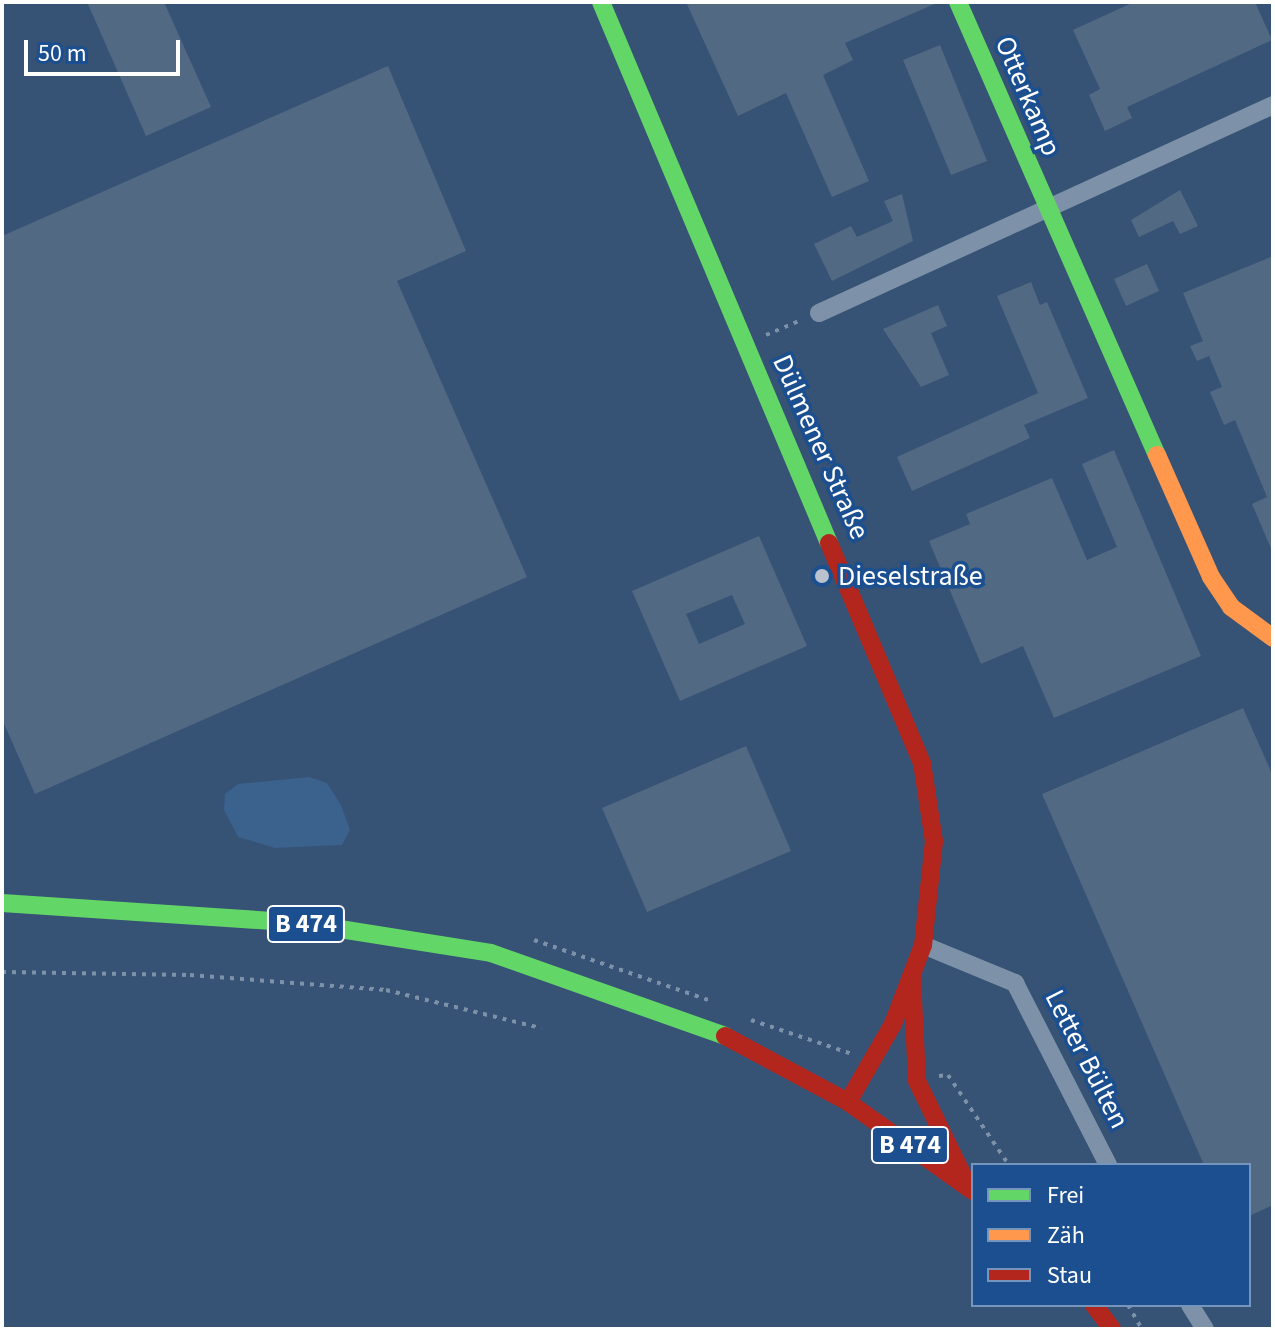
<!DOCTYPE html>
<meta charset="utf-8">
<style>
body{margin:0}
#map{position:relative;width:1275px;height:1331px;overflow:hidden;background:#365274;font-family:"Source Sans 3",sans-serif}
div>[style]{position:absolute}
.water>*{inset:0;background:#3b618d}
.building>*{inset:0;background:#526984}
.path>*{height:4px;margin-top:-2px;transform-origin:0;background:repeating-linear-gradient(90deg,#7d92a8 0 4px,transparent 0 10px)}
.street>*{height:18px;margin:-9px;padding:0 9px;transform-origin:9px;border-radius:9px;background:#7d92a8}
.fast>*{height:18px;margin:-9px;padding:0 9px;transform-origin:9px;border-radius:9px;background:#63d668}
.slow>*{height:18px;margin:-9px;padding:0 9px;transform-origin:9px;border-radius:9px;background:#ff974d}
.jam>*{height:18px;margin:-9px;padding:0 9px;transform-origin:9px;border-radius:9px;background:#b3261e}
.dots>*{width:22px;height:22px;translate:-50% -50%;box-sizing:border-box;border:4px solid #1b4f8f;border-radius:50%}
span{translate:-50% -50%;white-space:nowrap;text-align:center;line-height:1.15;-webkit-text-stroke:7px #1b4f8f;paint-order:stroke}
.shield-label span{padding:2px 6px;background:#1b4f8f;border:2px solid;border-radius:6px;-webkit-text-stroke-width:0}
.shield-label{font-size:26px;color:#fff;font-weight:700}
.street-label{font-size:28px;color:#fff}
.poi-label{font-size:28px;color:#fff}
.left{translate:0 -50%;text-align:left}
.frame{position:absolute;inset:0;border:4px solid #fff;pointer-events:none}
.legend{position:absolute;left:971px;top:1163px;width:280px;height:144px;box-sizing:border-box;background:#1b4f8f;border:2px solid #7695bc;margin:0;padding:10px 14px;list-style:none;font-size:24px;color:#fff}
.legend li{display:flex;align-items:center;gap:16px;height:40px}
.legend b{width:40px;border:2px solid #7695bc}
.scale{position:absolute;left:24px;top:40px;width:156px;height:36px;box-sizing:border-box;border:4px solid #fff;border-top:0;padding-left:10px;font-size:24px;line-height:28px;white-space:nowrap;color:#fff;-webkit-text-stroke:6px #1b4f8f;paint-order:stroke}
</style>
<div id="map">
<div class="water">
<div style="clip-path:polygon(309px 777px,327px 783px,341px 805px,350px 830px,342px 845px,275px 848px,238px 837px,224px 810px,225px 794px,238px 784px)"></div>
</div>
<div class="building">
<div style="clip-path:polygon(87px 2px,164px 2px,211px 107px,146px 136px)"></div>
<div style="clip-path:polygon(686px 2px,939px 2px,845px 43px,853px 60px,823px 75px,869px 181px,832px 197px,786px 93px,738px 116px)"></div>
<div style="clip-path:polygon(1134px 2px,1255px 2px,1272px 40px,1127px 107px,1132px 118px,1105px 131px,1089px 95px,1100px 89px,1073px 30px)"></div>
<div style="clip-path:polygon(940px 45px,987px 161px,951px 175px,903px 60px)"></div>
<div style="clip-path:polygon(388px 66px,466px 251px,397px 281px,527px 577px,35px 794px,2px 719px,2px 236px)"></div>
<div style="clip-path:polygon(1180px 190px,1198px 226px,1180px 234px,1173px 221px,1139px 237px,1131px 220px)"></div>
<div style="clip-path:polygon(902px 194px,913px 241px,832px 281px,814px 244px,851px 226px,857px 237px,893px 221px,884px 201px)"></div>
<div style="clip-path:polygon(1273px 256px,1273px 553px,1252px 504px,1267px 497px,1235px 420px,1224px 425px,1210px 392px,1222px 387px,1209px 356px,1197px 361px,1190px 346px,1203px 341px,1183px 293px)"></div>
<div style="clip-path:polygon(1147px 264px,1159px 291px,1126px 306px,1114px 279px)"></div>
<div style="clip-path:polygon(1031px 282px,1040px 305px,1047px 302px,1088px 398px,1024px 425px,1030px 438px,912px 491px,897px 457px,1038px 393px,997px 296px)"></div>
<div style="clip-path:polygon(938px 305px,947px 326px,931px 333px,949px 375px,921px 387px,883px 329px)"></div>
<div style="clip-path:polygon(1114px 450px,1201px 656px,1054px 718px,1023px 646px,981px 664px,929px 541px,970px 524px,966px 514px,1052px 478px,1087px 560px,1117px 547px,1082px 464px)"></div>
<div style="clip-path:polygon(evenodd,759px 536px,807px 646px,680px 701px,632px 591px,759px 536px,732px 595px,745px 624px,699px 644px,686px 614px,732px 595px)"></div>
<div style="clip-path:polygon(1243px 708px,1273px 776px,1273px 1205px,1249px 1216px,1249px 1165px,1204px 1165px,1042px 794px)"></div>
<div style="clip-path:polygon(746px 746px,791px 851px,647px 912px,602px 808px)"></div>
</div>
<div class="path">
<div style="left:766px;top:335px;width:39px;rotate:-23deg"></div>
<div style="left:534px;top:940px;width:187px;rotate:19deg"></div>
<div style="left:2px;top:972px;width:188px;rotate:0.9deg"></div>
<div style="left:190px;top:975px;width:197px;rotate:4.4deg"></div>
<div style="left:386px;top:990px;width:160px;rotate:13.8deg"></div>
<div style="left:751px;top:1020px;width:107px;rotate:18.6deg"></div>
<div style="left:939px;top:1076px;width:9px;rotate:-6deg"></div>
<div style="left:948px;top:1075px;width:109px;rotate:55.9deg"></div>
<div style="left:1128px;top:1305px;width:28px;rotate:60deg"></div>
</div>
<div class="street">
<div style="left:819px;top:313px;width:499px;rotate:-24.6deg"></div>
<div style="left:923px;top:945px;width:100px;rotate:22.4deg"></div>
<div style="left:1015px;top:983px;width:204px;rotate:62.9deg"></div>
<div style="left:1190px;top:1305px;width:28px;rotate:58deg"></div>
</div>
<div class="fast">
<div style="left:601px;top:2px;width:587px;rotate:67.15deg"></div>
<div style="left:958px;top:2px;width:495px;rotate:66.3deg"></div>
<div style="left:2px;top:903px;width:301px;rotate:3.8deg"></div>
<div style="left:302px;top:923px;width:191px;rotate:9deg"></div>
<div style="left:491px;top:953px;width:248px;rotate:19.5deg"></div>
</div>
<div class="slow">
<div style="left:1157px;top:455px;width:133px;rotate:66.1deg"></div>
<div style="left:1211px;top:577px;width:36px;rotate:56deg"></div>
<div style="left:1231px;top:607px;width:52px;rotate:36.4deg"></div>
</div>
<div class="jam">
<div style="left:829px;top:543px;width:239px;rotate:67.1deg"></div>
<div style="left:922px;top:763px;width:79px;rotate:81.3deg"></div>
<div style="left:934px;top:841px;width:105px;rotate:96deg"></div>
<div style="left:923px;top:945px;width:85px;rotate:110.8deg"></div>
<div style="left:893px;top:1024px;width:90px;rotate:120deg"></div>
<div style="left:912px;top:978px;width:103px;rotate:87.2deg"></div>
<div style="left:917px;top:1081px;width:108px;rotate:64.1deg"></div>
<div style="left:725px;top:1036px;width:140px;rotate:28.2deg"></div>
<div style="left:848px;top:1102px;width:153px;rotate:35.5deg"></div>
<div style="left:1094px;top:1305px;width:30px;rotate:53deg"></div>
</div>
<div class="dots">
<div style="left:822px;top:576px;background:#b9c2ce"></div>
</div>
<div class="shield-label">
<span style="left:306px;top:924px">B 474</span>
<span style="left:910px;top:1145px">B 474</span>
</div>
<div class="street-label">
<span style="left:1028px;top:96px;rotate:67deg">Otterkamp</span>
<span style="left:821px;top:447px;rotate:66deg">Dülmener Straße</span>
<span style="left:1087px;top:1059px;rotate:63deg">Letter Bülten</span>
</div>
<div class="poi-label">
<span class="left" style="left:838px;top:576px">Dieselstraße</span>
</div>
<div class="frame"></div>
<ul class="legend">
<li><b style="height:10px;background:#63d668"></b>Frei</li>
<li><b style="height:10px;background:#ff974d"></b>Zäh</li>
<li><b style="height:10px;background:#b3261e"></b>Stau</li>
</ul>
<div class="scale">50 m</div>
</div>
